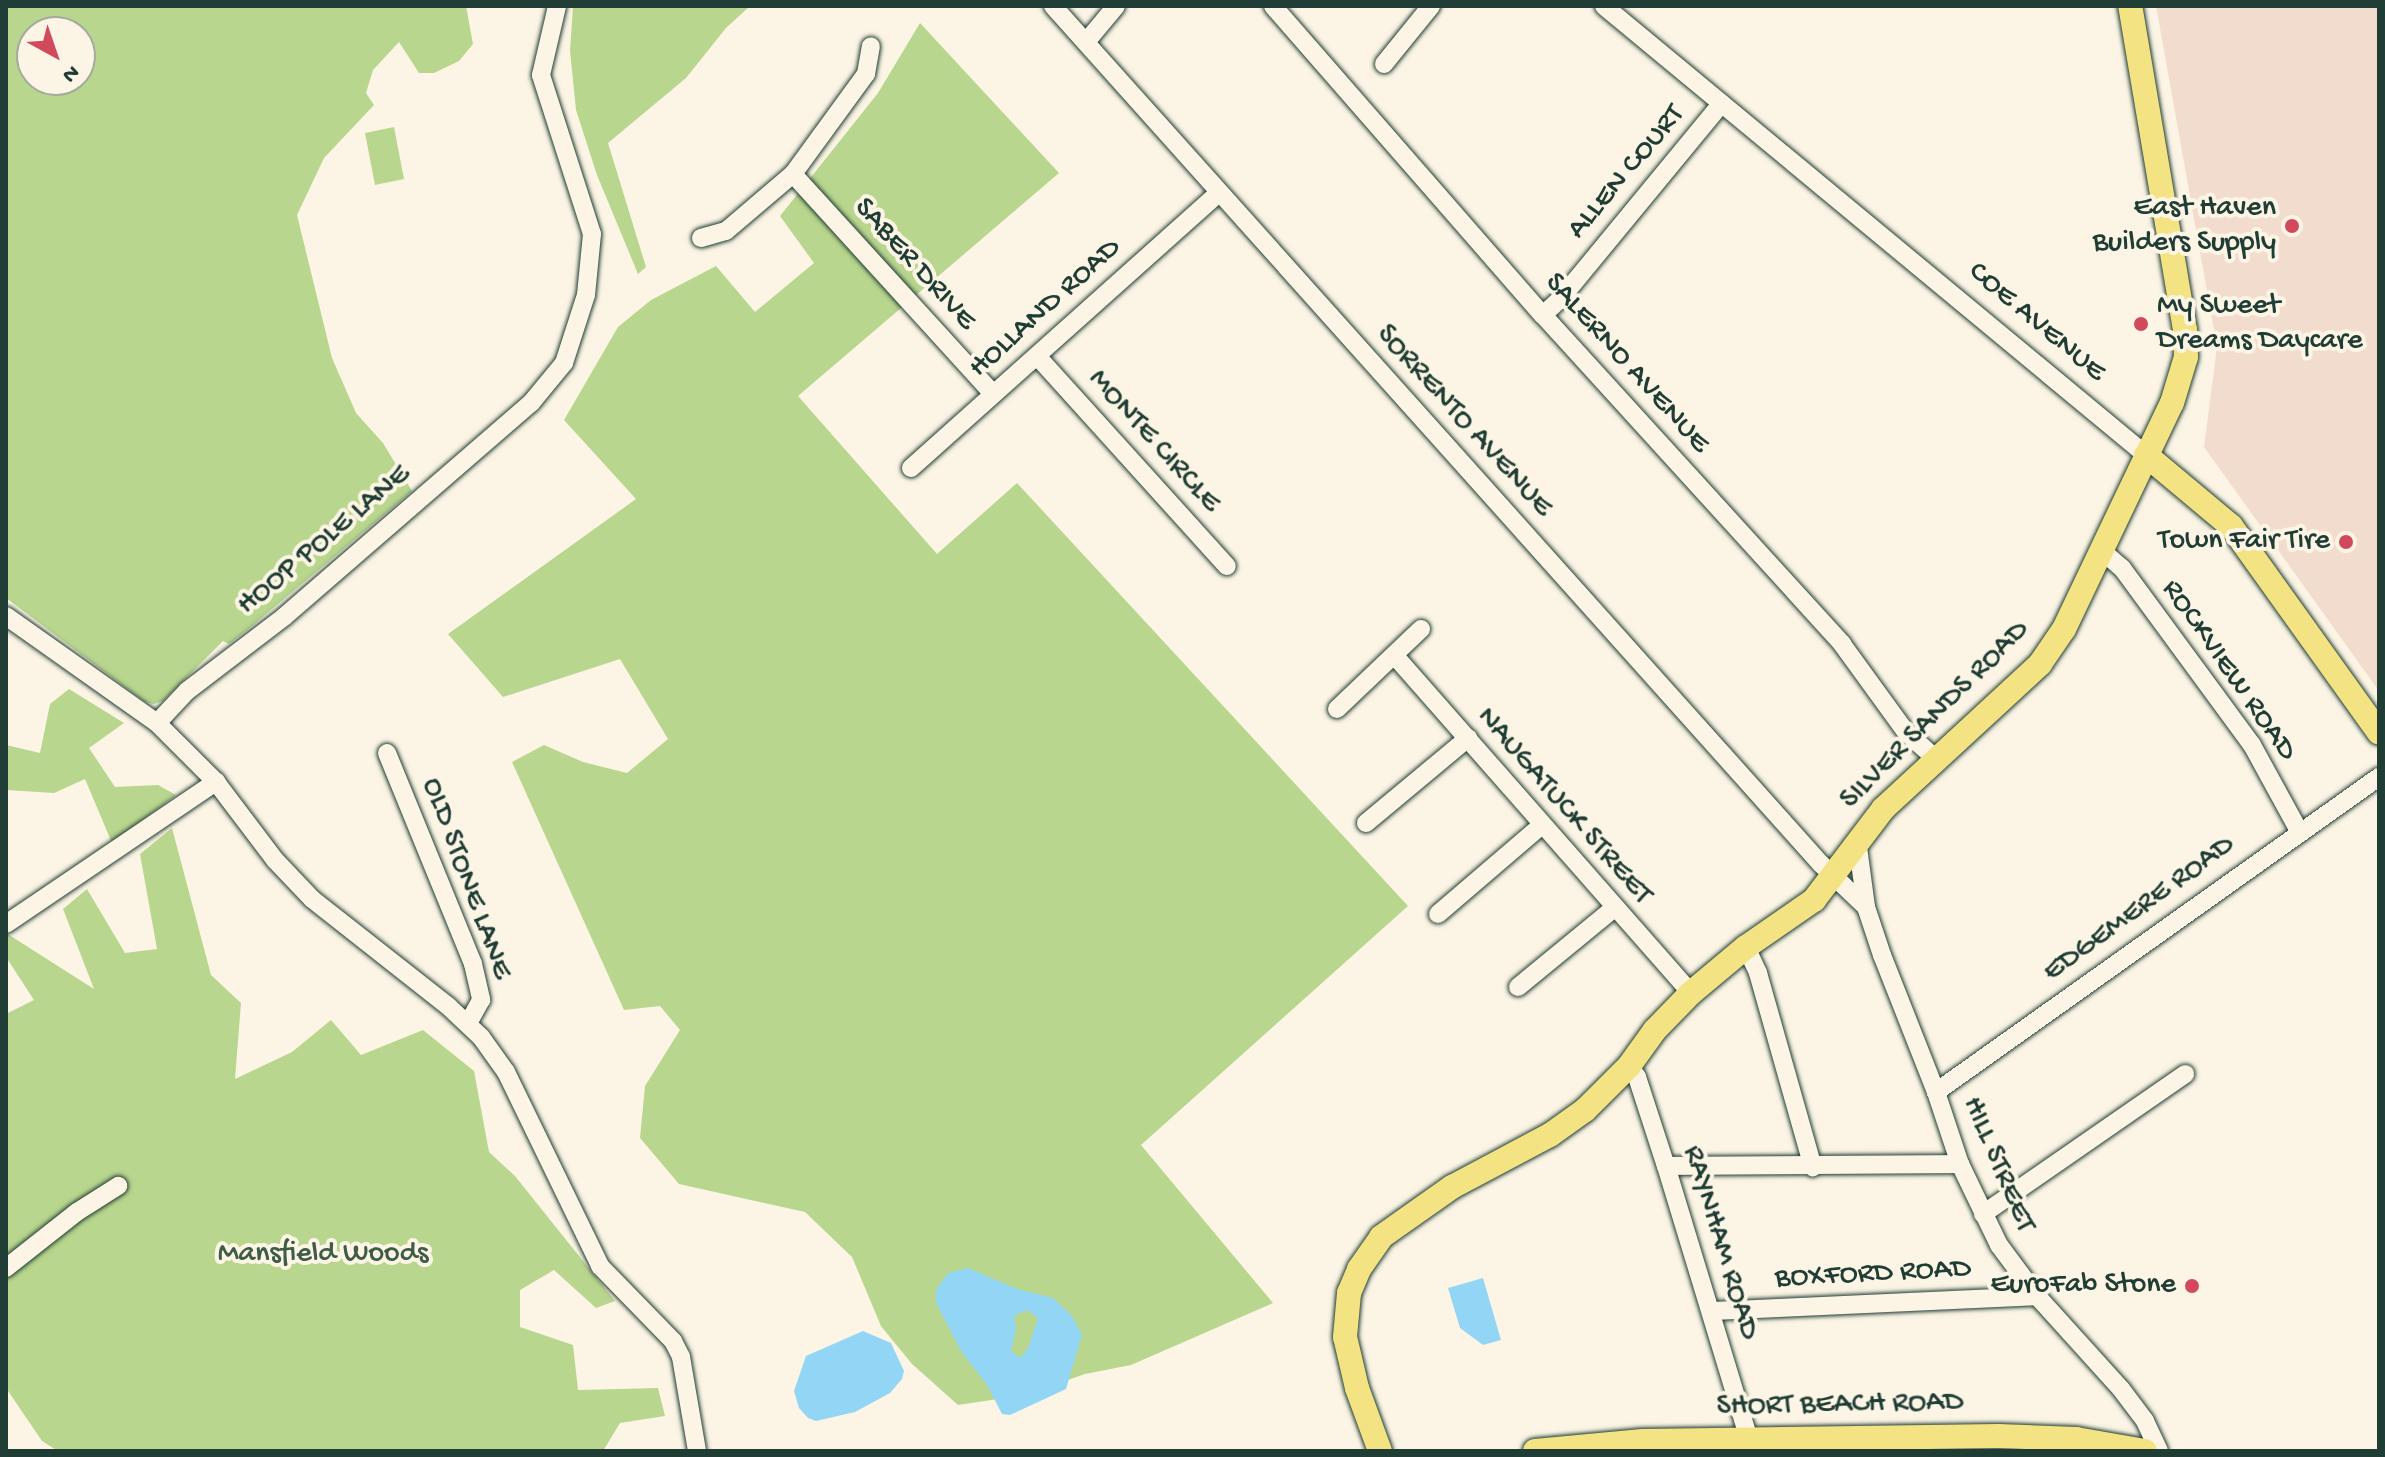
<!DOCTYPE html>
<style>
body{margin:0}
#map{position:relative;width:2385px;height:1457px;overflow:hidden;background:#fcf5e5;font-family:"Gochi Hand",sans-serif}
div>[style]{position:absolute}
.built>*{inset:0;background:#f2dcce}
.green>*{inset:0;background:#b9d68e}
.water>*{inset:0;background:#93d5f5}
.roads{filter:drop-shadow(0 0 2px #1f3d34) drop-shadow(0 0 2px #1f3d34)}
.minor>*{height:18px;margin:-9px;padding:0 9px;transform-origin:9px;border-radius:9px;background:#fcf5e5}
.major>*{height:24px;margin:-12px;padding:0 12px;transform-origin:12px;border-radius:12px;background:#f4e382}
.dots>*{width:22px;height:22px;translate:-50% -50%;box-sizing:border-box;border:4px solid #fcf5e5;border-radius:50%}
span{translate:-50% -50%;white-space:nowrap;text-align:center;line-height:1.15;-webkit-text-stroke:8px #fcf5e5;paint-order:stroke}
.street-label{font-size:30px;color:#1f3d34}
.poi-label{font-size:30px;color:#1f3d34}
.right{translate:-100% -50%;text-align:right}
.left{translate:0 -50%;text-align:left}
.park-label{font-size:30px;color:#3e5c46}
.frame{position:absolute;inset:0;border:8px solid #1f3d34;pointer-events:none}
.north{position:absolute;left:16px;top:16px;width:80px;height:80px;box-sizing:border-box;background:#fcf5e5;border:2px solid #a4ab9e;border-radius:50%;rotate:140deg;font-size:22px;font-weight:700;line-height:32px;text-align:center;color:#1f3d34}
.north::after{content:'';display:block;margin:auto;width:28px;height:36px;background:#d1495b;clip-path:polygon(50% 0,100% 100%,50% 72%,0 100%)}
</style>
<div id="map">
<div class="built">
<div style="clip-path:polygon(2156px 6px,2379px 6px,2379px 691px,2204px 447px,2217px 347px)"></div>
</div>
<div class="green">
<div style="clip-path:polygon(evenodd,6px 6px,466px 6px,473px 44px,459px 61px,434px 73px,419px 73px,399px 42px,373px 70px,366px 93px,374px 105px,324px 158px,297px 215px,332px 358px,356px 413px,383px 443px,412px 491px,252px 626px,229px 644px,223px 641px,163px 701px,154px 704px,145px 702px,6px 598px,6px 6px,32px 32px,80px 32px,80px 80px,32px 80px,32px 32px)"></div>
<div style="clip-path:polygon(573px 6px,750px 6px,726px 28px,686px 78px,608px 143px,646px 267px,638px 274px,597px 175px,576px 110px,570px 51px)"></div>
<div style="clip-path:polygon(920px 23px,1059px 173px,798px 396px,937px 554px,1017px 483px,1408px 906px,1141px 1145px,1273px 1303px,1131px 1365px,1085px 1374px,1025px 1395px,958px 1405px,912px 1364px,881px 1326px,852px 1257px,805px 1212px,679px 1184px,640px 1138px,645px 1086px,680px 1030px,660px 1006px,624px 1010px,512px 762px,544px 745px,583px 762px,627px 773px,668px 739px,620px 659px,503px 697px,448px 634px,636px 499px,564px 420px,618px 327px,651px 300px,716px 266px,755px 312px,814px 263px,780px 216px,878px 93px)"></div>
<div style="clip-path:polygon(394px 127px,404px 179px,375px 185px,365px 133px)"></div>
<div style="clip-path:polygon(69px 689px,124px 723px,89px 748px,115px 787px,158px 785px,176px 795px,112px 843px,85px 779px,54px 793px,6px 790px,6px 745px,40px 753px,50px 704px)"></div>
<div style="clip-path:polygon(172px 828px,211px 975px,241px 1003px,235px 1079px,292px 1052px,331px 1020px,361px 1055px,423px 1030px,474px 1071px,489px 1152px,515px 1176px,615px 1301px,596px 1308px,554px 1270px,520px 1290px,520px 1327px,573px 1345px,578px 1390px,658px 1388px,665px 1416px,620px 1423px,603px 1451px,58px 1451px,42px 1441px,6px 1388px,6px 1014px,34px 1000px,6px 957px,6px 933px,94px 989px,63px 909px,87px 889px,125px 953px,157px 949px,140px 854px)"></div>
</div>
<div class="water">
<div style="clip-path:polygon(evenodd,968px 1268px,1017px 1289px,1053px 1298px,1072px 1316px,1082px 1335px,1066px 1389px,1010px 1415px,1002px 1414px,987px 1385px,961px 1351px,936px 1303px,936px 1290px,948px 1273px,968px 1268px,1027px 1310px,1038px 1318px,1028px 1348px,1020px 1358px,1011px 1351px,1016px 1329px,1014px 1316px,1027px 1310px)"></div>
<div style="clip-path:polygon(1483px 1278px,1501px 1340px,1483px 1345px,1460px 1328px,1448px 1288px)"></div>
<div style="clip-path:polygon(863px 1331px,891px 1343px,904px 1371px,902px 1379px,890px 1393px,855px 1412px,816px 1421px,808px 1418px,799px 1408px,794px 1391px,806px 1356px)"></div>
</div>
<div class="roads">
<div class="minor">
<div style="left:1053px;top:6px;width:1152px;rotate:48.17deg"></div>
<div style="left:1821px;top:864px;width:62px;rotate:43.7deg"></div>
<div style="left:1273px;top:6px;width:410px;rotate:48.9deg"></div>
<div style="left:1543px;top:315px;width:445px;rotate:47.7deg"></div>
<div style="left:1842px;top:644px;width:109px;rotate:54deg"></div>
<div style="left:1906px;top:732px;width:40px;rotate:42deg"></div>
<div style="left:1604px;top:6px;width:704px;rotate:39.64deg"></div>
<div style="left:1086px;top:42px;width:47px;rotate:-50.2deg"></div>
<div style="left:1384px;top:64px;width:75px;rotate:-51deg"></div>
<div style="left:793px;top:174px;width:297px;rotate:47.7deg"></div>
<div style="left:701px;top:238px;width:26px;rotate:-16deg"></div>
<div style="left:726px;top:231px;width:88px;rotate:-40.4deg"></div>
<div style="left:793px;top:174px;width:124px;rotate:-53.9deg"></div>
<div style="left:866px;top:74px;width:28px;rotate:-80deg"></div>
<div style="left:1543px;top:315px;width:26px;rotate:-43deg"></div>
<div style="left:1562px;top:297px;width:251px;rotate:-50.5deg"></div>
<div style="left:1037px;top:356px;width:283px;rotate:47.9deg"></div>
<div style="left:911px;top:468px;width:413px;rotate:-41.8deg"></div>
<div style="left:2101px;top:550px;width:28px;rotate:41deg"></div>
<div style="left:2122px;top:568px;width:220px;rotate:53.7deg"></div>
<div style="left:2252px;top:745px;width:98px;rotate:61.3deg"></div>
<div style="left:6px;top:616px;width:185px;rotate:35.3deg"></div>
<div style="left:157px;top:723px;width:83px;rotate:45deg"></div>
<div style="left:216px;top:782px;width:98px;rotate:52.9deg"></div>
<div style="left:275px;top:860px;width:54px;rotate:46.5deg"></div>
<div style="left:312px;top:899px;width:174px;rotate:38.2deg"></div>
<div style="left:449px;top:1007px;width:44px;rotate:43.2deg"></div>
<div style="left:481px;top:1037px;width:43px;rotate:54.5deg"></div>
<div style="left:506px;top:1072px;width:216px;rotate:64.1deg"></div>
<div style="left:600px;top:1266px;width:105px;rotate:45.8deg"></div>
<div style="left:673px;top:1341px;width:18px;rotate:63deg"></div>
<div style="left:681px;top:1357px;width:95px;rotate:80.3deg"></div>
<div style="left:1395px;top:656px;width:449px;rotate:48.7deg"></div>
<div style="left:1337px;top:709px;width:116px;rotate:-43.6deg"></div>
<div style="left:157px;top:723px;width:44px;rotate:-46.8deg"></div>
<div style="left:187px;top:691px;width:123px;rotate:-37.4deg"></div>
<div style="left:285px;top:616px;width:325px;rotate:-40.9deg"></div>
<div style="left:531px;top:403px;width:52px;rotate:-50.5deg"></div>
<div style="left:564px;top:363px;width:71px;rotate:-72.1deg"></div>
<div style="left:586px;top:295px;width:61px;rotate:-84.4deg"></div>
<div style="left:592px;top:234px;width:167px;rotate:-107.8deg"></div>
<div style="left:541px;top:75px;width:71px;rotate:-76.9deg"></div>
<div style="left:387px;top:753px;width:228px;rotate:67.8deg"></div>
<div style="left:473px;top:964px;width:37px;rotate:77deg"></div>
<div style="left:481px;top:1000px;width:26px;rotate:119deg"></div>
<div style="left:1366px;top:823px;width:133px;rotate:-39.8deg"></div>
<div style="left:1857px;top:840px;width:68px;rotate:82.3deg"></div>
<div style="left:1866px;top:907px;width:51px;rotate:71.6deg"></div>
<div style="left:1882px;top:955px;width:147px;rotate:68.5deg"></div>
<div style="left:1936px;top:1092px;width:76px;rotate:71.6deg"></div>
<div style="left:1960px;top:1164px;width:90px;rotate:64.3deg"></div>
<div style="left:1999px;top:1245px;width:64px;rotate:53.3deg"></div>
<div style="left:2037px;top:1296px;width:125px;rotate:47.9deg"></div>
<div style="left:2121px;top:1389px;width:40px;rotate:53deg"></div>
<div style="left:2145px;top:1421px;width:33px;rotate:65deg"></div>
<div style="left:1438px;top:914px;width:137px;rotate:-40.6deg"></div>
<div style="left:6px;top:924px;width:254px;rotate:-34.1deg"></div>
<div style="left:1746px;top:947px;width:29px;rotate:65deg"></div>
<div style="left:1758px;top:973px;width:202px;rotate:74.2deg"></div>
<div style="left:1518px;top:987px;width:123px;rotate:-39.4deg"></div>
<div style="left:1629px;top:1066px;width:14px;rotate:54deg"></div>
<div style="left:1637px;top:1077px;width:94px;rotate:72deg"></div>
<div style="left:1666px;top:1166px;width:286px;rotate:73.1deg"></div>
<div style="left:1936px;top:1092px;width:544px;rotate:-35.42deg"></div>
<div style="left:1666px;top:1166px;width:294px;rotate:-0.4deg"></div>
<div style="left:1983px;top:1214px;width:246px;rotate:-34.7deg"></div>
<div style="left:6px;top:1268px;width:90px;rotate:-38.3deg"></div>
<div style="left:77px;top:1212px;width:49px;rotate:-32.4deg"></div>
<div style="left:1711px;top:1311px;width:326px;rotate:-2.6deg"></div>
</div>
<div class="major">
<div style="left:2146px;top:455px;width:111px;rotate:39.9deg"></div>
<div style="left:2231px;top:526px;width:254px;rotate:54.4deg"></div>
<div style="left:1380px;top:1451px;width:67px;rotate:-110.1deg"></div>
<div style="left:1357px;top:1388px;width:52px;rotate:-103.2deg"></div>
<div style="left:1345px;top:1337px;width:44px;rotate:-84.8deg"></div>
<div style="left:1349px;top:1293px;width:26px;rotate:-67deg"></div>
<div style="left:1359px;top:1269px;width:39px;rotate:-55deg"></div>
<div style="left:1381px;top:1237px;width:87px;rotate:-35.2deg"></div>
<div style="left:1452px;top:1187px;width:111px;rotate:-28deg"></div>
<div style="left:1550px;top:1135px;width:43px;rotate:-35.5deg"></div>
<div style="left:1585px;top:1110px;width:62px;rotate:-45deg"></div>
<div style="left:1629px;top:1066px;width:44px;rotate:-54.2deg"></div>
<div style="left:1655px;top:1030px;width:52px;rotate:-45.8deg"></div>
<div style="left:1691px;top:993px;width:72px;rotate:-39.9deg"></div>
<div style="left:1746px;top:947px;width:83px;rotate:-34.7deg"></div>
<div style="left:1814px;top:900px;width:114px;rotate:-52.8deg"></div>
<div style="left:1883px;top:809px;width:214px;rotate:-42.7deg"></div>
<div style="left:2040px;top:664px;width:42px;rotate:-55.6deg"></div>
<div style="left:2064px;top:629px;width:250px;rotate:-64.5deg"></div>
<div style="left:2172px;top:403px;width:48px;rotate:-73.1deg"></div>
<div style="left:2186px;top:357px;width:27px;rotate:-92deg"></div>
<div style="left:2185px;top:330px;width:329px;rotate:-99.6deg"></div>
<div style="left:1535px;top:1451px;width:108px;rotate:-5.3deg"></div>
<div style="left:1643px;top:1441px;width:355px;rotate:-0.8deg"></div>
<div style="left:1998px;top:1436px;width:78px;rotate:2.2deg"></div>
<div style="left:2076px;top:1439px;width:70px;rotate:9.9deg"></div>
</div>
</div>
<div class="dots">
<div style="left:2292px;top:226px;background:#d1495b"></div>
<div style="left:2141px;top:324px;background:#d1495b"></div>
<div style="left:2346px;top:542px;background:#d1495b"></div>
<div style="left:2192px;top:1286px;background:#d1495b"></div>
</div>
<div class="street-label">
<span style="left:1627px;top:173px;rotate:-50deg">ALLEN COURT</span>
<span style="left:914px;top:265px;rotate:48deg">SABER DRIVE</span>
<span style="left:1046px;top:309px;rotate:-42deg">HOLLAND ROAD</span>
<span style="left:2036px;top:323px;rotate:40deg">COE AVENUE</span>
<span style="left:1626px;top:364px;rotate:48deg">SALERNO AVENUE</span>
<span style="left:1463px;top:422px;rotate:48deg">SORRENTO AVENUE</span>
<span style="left:1153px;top:442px;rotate:48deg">MONTE CIRCLE</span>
<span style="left:325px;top:541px;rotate:-40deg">HOOP POLE LANE</span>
<span style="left:2228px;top:671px;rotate:55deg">ROCKVIEW ROAD</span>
<span style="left:1936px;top:716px;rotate:-45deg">SILVER SANDS ROAD</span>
<span style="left:1563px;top:807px;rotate:49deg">NAUGATUCK STREET</span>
<span style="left:465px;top:879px;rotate:70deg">OLD STONE LANE</span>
<span style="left:2140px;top:910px;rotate:-36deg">EDGEMERE ROAD</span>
<span style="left:1997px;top:1165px;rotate:67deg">HILL STREET</span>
<span style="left:1719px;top:1243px;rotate:73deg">RAYNHAM ROAD</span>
<span style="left:1873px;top:1275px;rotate:-3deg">BOXFORD ROAD</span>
<span style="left:1840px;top:1406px;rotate:-1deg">SHORT BEACH ROAD</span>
</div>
<div class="poi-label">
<span class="right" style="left:2276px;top:226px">East Haven<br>Builders Supply</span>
<span class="left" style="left:2157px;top:324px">My Sweet<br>Dreams Daycare</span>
<span class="right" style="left:2330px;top:542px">Town Fair Tire</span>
<span class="right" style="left:2176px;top:1286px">EuroFab Stone</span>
</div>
<div class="park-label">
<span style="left:323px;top:1255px">Mansfield Woods</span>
</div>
<div class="frame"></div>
<div class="north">N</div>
</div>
